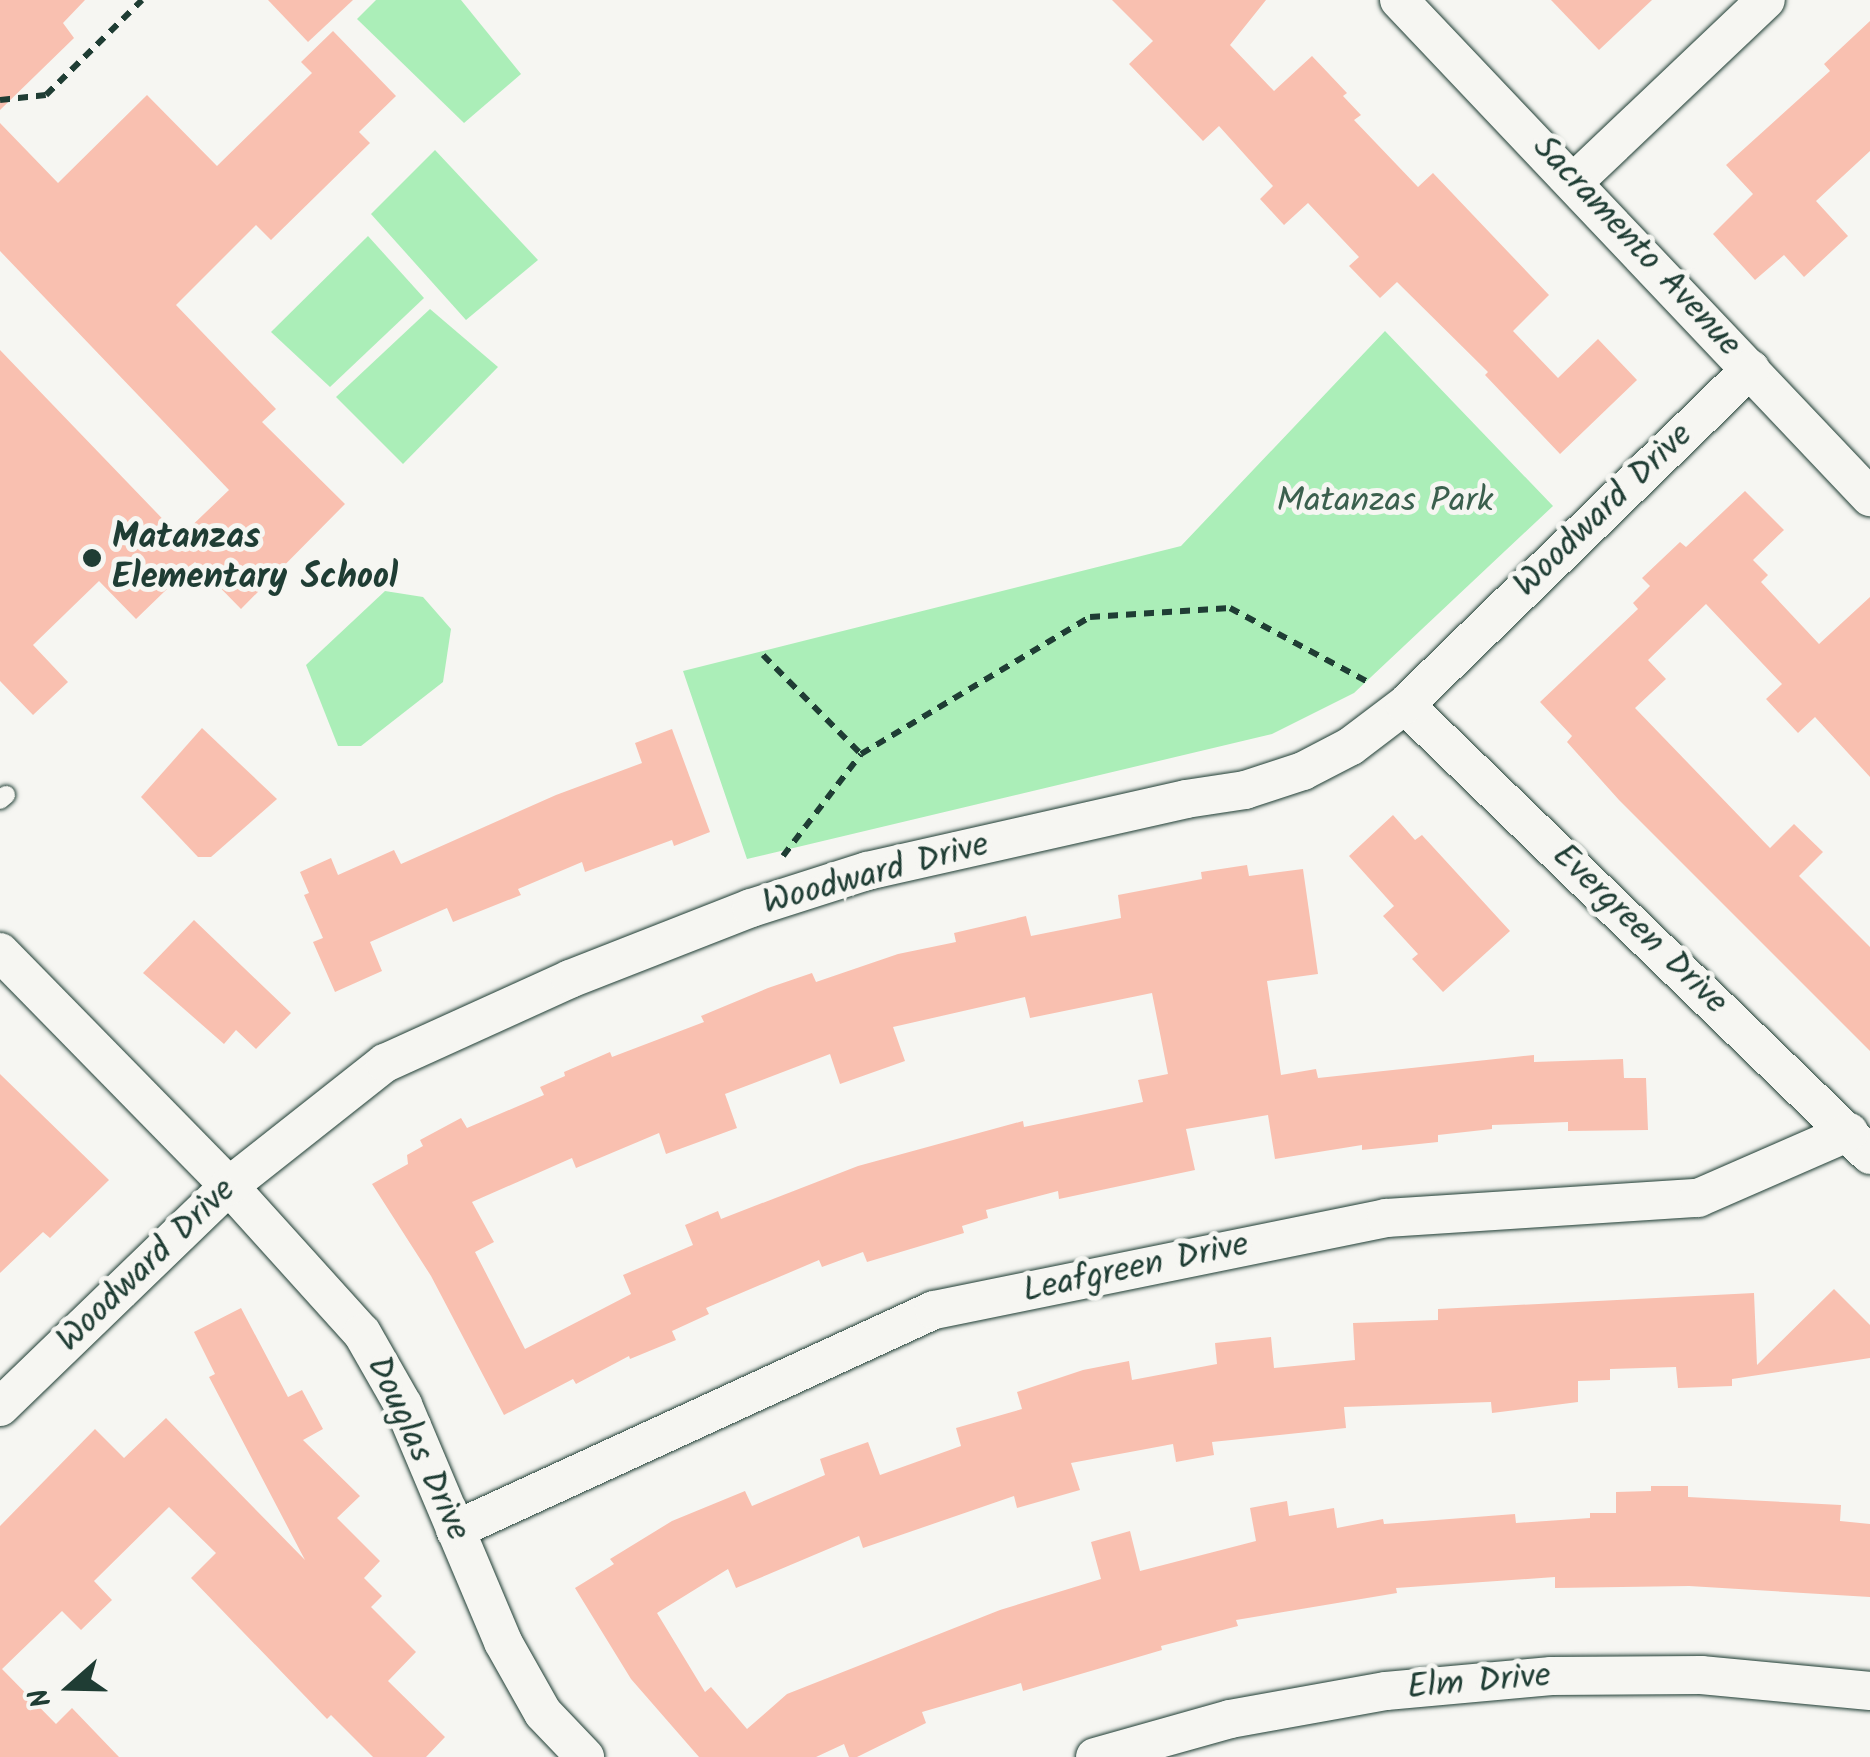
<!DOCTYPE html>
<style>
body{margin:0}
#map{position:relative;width:1870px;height:1757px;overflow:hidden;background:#f6f6f2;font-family:Kalam,sans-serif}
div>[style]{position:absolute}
.green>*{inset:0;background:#abeeb8}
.building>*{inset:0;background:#f9c0b0}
.path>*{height:6px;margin-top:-3px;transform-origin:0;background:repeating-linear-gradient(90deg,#1f3d34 0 10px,transparent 0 18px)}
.roads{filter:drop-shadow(0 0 2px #1f3d34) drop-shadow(0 0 2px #1f3d34)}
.service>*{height:18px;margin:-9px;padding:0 9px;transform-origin:9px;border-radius:9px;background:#f6f6f2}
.minor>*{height:38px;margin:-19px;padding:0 19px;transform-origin:19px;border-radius:19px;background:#f6f6f2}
.dots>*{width:28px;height:28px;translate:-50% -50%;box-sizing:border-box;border:5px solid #f6f6f2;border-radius:50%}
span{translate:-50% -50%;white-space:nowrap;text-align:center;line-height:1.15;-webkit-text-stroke:10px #f6f6f2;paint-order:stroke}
.street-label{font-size:35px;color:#1f3d34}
.park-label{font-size:35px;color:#3b604e}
.poi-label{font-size:35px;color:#1f3d34;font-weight:700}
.left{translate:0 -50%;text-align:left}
.north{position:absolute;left:20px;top:1637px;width:100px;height:100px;-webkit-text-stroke:8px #f6f6f2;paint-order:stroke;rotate:250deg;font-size:28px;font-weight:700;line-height:40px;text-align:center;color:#1f3d34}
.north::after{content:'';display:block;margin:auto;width:35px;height:45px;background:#1f3d34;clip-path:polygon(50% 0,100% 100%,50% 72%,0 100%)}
</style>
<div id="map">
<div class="green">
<div style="clip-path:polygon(376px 0,461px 0,521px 74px,464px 123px,357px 19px)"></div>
<div style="clip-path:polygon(435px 150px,538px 260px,466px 320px,371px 214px)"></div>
<div style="clip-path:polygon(368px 236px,424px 298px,330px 387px,271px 332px)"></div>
<div style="clip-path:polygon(430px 309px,498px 367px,403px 464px,336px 397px)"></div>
<div style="clip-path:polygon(1385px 331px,1553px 506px,1354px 693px,1272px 734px,747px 859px,683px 671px,1181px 546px)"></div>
<div style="clip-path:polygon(385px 591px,423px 597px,451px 629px,443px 682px,361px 746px,338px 746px,306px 665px)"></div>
</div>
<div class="building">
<div style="clip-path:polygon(0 0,85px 0,63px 23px,74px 38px,0 110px)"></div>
<div style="clip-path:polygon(268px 0,353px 0,308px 42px)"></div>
<div style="clip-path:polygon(1112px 0,1266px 0,1230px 45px,1274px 91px,1312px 56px,1347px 93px,1343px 96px,1361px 115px,1354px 120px,1418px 187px,1433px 173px,1549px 295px,1513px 331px,1558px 378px,1598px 339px,1637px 380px,1560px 454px,1485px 375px,1488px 372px,1397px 282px,1380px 298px,1349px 266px,1359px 257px,1308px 203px,1284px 225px,1260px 199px,1273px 186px,1219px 126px,1203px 141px,1129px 64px,1153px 41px)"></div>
<div style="clip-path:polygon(1551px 0,1652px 0,1599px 50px)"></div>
<div style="clip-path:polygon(1870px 21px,1870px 151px,1816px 201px,1848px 236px,1804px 277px,1784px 255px,1755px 280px,1713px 234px,1753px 194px,1726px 165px,1830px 71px,1824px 64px)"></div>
<div style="clip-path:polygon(333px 31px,396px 96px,359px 132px,370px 143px,271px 240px,256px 225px,176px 305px,276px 409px,262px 422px,345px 504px,241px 609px,195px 562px,136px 619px,99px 581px,33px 645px,68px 682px,33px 715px,0 681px,0 350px,180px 537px,229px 490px,0 251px,0 123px,58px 183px,147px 95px,217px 166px,312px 73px,301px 62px)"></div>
<div style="clip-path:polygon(1745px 491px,1784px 530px,1753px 560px,1768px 575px,1761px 582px,1819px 644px,1870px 597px,1870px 777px,1815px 717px,1798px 733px,1766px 699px,1782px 684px,1706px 604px,1648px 660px,1666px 679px,1635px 708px,1770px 848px,1794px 824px,1823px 852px,1799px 876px,1870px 947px,1870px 1051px,1619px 800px,1567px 742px,1572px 736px,1540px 702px,1638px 609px,1633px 603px,1650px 586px,1642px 578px,1680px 542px,1686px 547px)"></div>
<div style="clip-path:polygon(202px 728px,277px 799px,211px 857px,198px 857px,141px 797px)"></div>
<div style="clip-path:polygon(672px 729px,710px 832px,674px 846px,672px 840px,585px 872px,582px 862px,518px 889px,521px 895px,453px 922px,447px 908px,370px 942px,382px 971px,335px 992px,313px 942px,323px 938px,304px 895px,309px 893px,300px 872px,331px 858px,338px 875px,394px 850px,401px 864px,556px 795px,642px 763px,635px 743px)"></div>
<div style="clip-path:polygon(1393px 815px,1415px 840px,1422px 835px,1510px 931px,1443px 992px,1412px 959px,1418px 954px,1383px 916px,1394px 906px,1349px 856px)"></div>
<div style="clip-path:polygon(evenodd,1247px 865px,1249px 876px,1303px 869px,1318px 974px,1267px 981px,1281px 1075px,1316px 1069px,1318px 1078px,1534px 1055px,1534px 1062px,1623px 1059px,1624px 1078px,1646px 1078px,1648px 1130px,1568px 1131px,1568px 1122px,1492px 1125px,1492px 1129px,1438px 1135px,1438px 1142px,1362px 1150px,1362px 1145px,1275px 1159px,1268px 1115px,1186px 1129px,1195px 1170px,1059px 1199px,1058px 1191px,986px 1210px,988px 1218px,962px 1226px,964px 1233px,867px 1262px,863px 1252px,822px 1267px,819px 1260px,706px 1308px,709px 1314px,672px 1331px,676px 1340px,630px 1359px,629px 1356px,576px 1384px,573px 1379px,504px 1415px,431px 1276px,372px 1184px,408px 1164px,407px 1155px,423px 1146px,420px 1140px,461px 1118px,467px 1128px,544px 1095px,540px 1087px,565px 1076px,564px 1072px,610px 1052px,612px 1057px,704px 1022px,701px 1016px,768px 988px,812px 973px,816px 982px,898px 954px,956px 942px,954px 933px,1026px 916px,1031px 936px,1121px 918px,1118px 895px,1202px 879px,1201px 872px,1247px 865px,1152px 993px,1168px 1074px,1138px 1080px,1143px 1102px,1024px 1127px,1023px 1121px,858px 1166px,721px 1219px,718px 1211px,685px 1225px,693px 1245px,623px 1275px,631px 1294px,525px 1349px,475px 1252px,494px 1242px,472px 1202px,572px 1158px,576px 1168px,659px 1133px,666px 1154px,737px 1128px,725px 1094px,830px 1054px,840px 1084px,905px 1061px,893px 1027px,1025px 997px,1030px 1018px,1152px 993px)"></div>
<div style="clip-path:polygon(194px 920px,291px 1013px,256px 1049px,236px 1030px,224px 1044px,143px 973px)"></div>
<div style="clip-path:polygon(0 1074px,109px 1180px,50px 1238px,43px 1232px,0 1273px)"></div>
<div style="clip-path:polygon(1834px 1289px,1870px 1325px,1870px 1358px,1732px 1379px,1732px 1386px,1678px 1388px,1676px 1367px,1610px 1369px,1610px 1380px,1578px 1381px,1578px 1402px,1492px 1413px,1491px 1402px,1344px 1407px,1346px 1428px,1212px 1442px,1214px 1455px,1176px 1462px,1173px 1444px,1071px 1463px,1080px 1490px,1017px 1508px,1014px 1496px,863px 1548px,859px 1536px,736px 1588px,728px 1569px,657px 1613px,705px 1692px,711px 1687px,747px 1729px,787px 1694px,1000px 1610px,1101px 1579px,1091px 1542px,1130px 1531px,1140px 1571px,1256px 1541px,1250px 1508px,1287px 1501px,1289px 1516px,1334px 1508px,1337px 1528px,1383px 1519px,1384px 1524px,1515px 1514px,1516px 1523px,1590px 1518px,1590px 1513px,1616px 1513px,1616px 1492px,1651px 1491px,1651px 1486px,1688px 1486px,1688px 1497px,1841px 1505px,1840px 1521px,1870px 1524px,1870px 1597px,1689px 1586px,1555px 1588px,1555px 1577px,1396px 1588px,1397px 1593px,1236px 1620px,1238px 1626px,1161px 1646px,1162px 1650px,1023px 1691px,1021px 1683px,922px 1712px,926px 1723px,857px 1757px,849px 1757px,844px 1744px,816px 1757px,699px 1757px,631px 1679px,575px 1588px,614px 1564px,610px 1559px,672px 1521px,745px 1491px,752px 1506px,825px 1475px,820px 1459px,868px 1442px,880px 1475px,961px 1446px,956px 1428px,1022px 1409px,1017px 1392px,1083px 1370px,1129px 1361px,1132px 1380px,1217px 1364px,1215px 1343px,1271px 1337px,1274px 1368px,1355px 1360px,1353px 1323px,1438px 1320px,1438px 1309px,1754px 1293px,1757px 1365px)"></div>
<div style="clip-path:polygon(241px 1308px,288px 1397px,302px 1390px,323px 1429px,303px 1440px,360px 1496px,337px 1518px,380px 1561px,364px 1578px,382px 1596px,371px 1607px,416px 1652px,388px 1681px,445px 1737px,426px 1757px,373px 1757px,331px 1715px,327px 1719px,191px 1578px,216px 1553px,169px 1507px,94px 1581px,112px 1600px,81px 1630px,62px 1611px,2px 1669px,56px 1724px,72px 1708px,119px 1757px,0 1757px,0 1526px,95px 1429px,124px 1458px,166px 1418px,305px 1560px,209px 1377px,215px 1374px,194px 1332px)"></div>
</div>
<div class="path">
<div style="left:0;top:100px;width:46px;rotate:-6.2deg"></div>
<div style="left:46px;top:95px;width:135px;rotate:-44.7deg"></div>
<div style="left:763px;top:655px;width:139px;rotate:45.3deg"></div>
<div style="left:861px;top:754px;width:267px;rotate:-30.9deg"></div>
<div style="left:1090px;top:617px;width:140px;rotate:-3.7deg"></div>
<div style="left:1230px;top:608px;width:159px;rotate:28.2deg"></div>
<div style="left:783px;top:856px;width:128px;rotate:-52.6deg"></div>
</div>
<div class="roads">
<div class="service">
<div style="left:0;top:800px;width:8px;rotate:-40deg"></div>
</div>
<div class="minor">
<div style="left:1399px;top:0;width:685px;rotate:46.54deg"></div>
<div style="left:1575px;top:181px;width:263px;rotate:-43.5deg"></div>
<div style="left:1405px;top:705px;width:647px;rotate:44.06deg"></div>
<div style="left:0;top:952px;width:327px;rotate:45.6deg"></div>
<div style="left:229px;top:1186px;width:198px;rotate:47.9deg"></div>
<div style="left:362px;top:1333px;width:83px;rotate:60.3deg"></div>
<div style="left:403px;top:1405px;width:257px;rotate:67.1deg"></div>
<div style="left:503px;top:1642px;width:81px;rotate:60.6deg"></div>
<div style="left:543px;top:1713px;width:61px;rotate:46.3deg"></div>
<div style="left:0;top:1407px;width:318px;rotate:-44deg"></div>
<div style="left:229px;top:1186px;width:199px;rotate:-38.3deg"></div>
<div style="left:385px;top:1063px;width:203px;rotate:-24.4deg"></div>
<div style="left:570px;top:979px;width:194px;rotate:-21.4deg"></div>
<div style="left:751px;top:908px;width:122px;rotate:-17.7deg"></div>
<div style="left:867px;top:871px;width:327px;rotate:-12.7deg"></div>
<div style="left:1186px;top:799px;width:60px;rotate:-8.7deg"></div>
<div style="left:1245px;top:790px;width:61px;rotate:-18.1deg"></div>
<div style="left:1303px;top:771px;width:54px;rotate:-27.5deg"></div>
<div style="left:1351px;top:746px;width:68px;rotate:-37.2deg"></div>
<div style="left:1405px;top:705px;width:482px;rotate:-44.2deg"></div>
<div style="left:455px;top:1530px;width:527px;rotate:-24.67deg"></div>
<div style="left:934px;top:1310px;width:461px;rotate:-11.5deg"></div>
<div style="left:1386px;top:1218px;width:313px;rotate:-3.7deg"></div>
<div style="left:1698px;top:1198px;width:165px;rotate:-23.6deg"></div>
<div style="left:1095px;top:1757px;width:140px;rotate:-15.7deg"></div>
<div style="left:1230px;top:1719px;width:158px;rotate:-10.2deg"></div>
<div style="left:1386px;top:1691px;width:166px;rotate:-5.2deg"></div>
<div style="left:1551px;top:1676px;width:150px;rotate:-0.4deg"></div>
<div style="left:1701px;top:1675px;width:170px;rotate:5.4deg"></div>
</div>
</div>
<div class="dots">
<div style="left:92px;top:558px;background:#1f3d34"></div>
</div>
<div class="street-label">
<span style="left:1636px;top:247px;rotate:47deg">Sacramento Avenue</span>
<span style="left:1604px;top:511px;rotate:-44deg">Woodward Drive</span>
<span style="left:876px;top:875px;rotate:-15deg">Woodward Drive</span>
<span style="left:1639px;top:930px;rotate:44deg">Evergreen Drive</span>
<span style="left:147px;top:1266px;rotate:-44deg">Woodward Drive</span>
<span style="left:1136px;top:1269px;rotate:-12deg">Leafgreen Drive</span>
<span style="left:417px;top:1449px;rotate:65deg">Douglas Drive</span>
<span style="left:1479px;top:1683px;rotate:-5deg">Elm Drive</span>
</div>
<div class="park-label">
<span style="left:1385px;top:502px">Matanzas Park</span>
</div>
<div class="poi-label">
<span class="left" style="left:112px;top:558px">Matanzas<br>Elementary School</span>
</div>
<div class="north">N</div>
</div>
